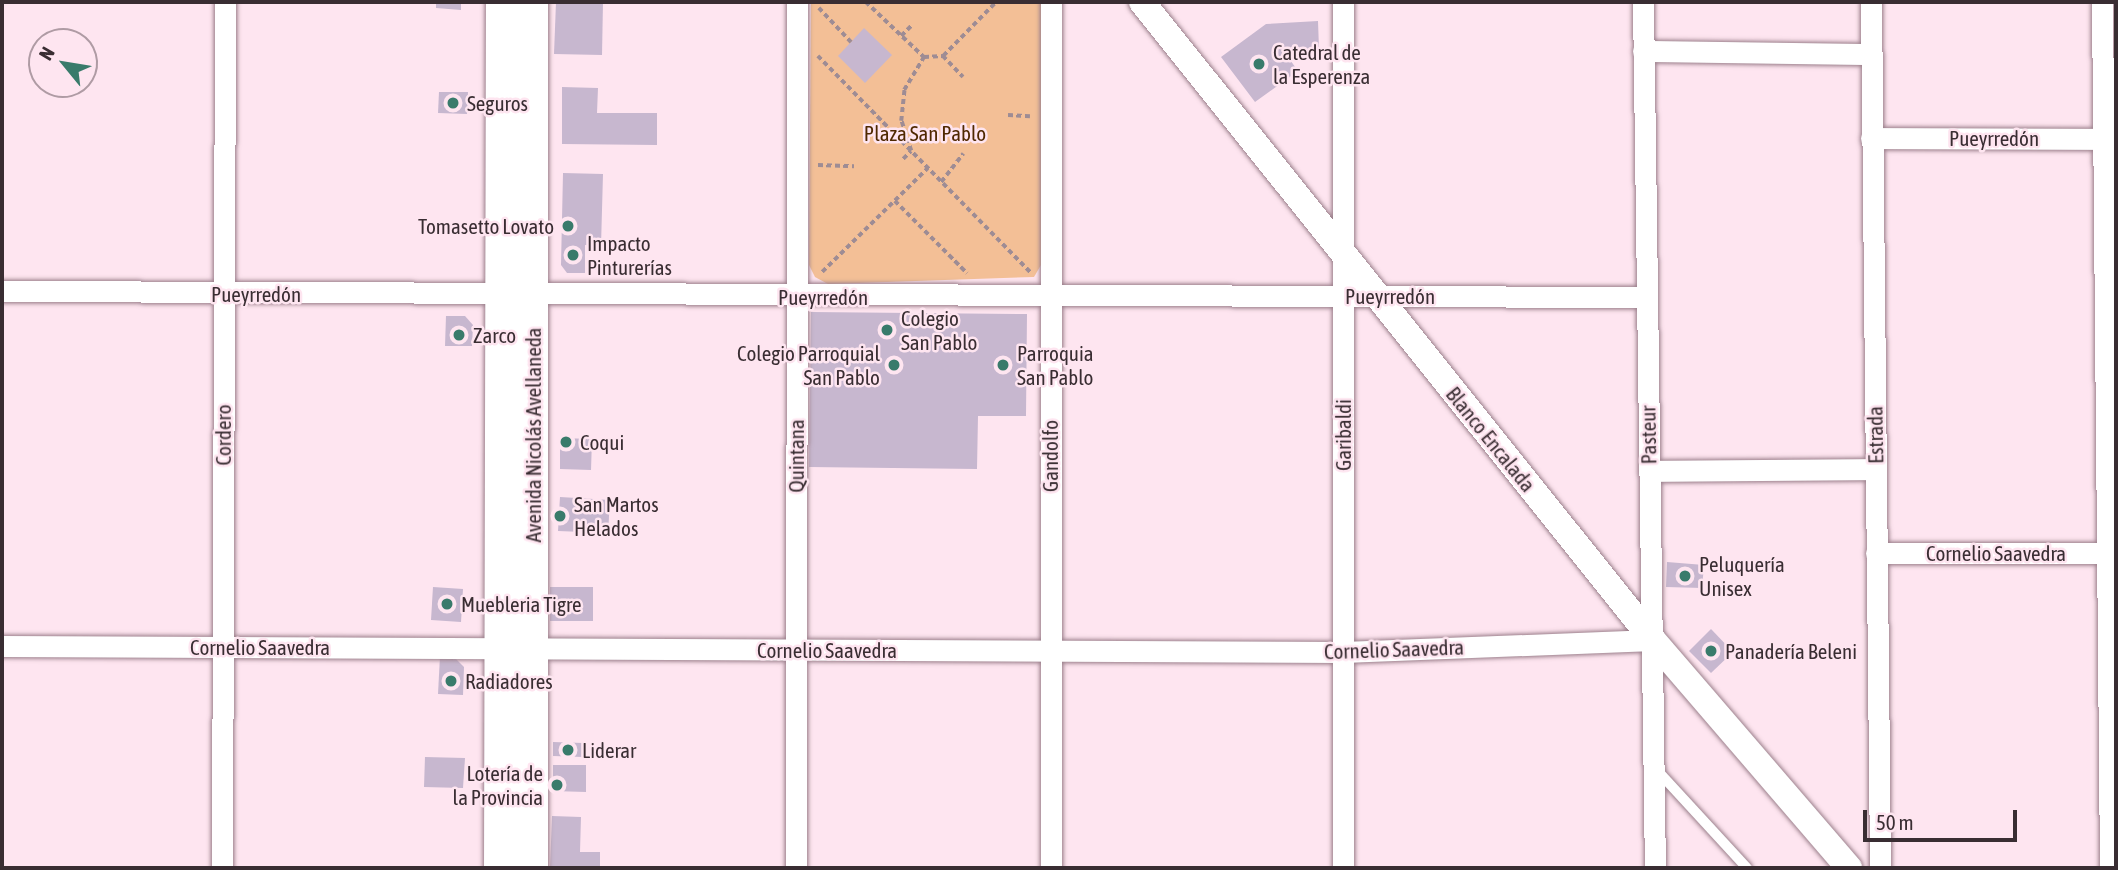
<!DOCTYPE html>
<meta charset="utf-8">
<style>
body{margin:0}
#map{position:relative;width:2118px;height:870px;overflow:hidden;background:#fee5f0;font-family:"Asap Condensed",sans-serif}
div>[style]{position:absolute}
.green>*{inset:0;background:#f3bf96}
.building>*{inset:0;background:#c7b7cf}
.path>*{height:3.5px;margin-top:-1.75px;transform-origin:0;background:repeating-linear-gradient(90deg,#9e8c94 0 5px,transparent 0 8.5px)}
.roads{filter:drop-shadow(0 0 2px #9c808c) drop-shadow(0 0 2px #9c808c)}
.service>*{height:10px;margin:-5px;padding:0 5px;transform-origin:5px;border-radius:5px;background:#fff}
.minor>*{height:21px;margin:-10.5px;padding:0 10.5px;transform-origin:10.5px;border-radius:10.5px;background:#fff}
.tertiary>*{height:26px;margin:-13px;padding:0 13px;transform-origin:13px;border-radius:13px;background:#fff}
.secondary>*{height:32px;margin:-16px;padding:0 16px;transform-origin:16px;border-radius:16px;background:#fff}
.dots>*{width:19px;height:19px;translate:-50% -50%;box-sizing:border-box;border:4px solid #fee5f0;border-radius:50%}
span{translate:-50% -50%;white-space:nowrap;text-align:center;line-height:1.15;-webkit-text-stroke:5px #fee5f0;paint-order:stroke}
.poi-label{font-size:21px;color:#392d32}
.left{translate:0 -50%;text-align:left}
.right{translate:-100% -50%;text-align:right}
.park-label{font-size:21px;color:#4f2800}
.street-label{font-size:21px;color:#392d32}
.frame{position:absolute;inset:0;border:4px solid #392d32;pointer-events:none}
.north{position:absolute;left:28px;top:28px;width:70px;height:70px;box-sizing:border-box;background:#fee5f0;border:2px solid #af9ba4;border-radius:50%;rotate:300deg;font-size:19px;font-weight:700;line-height:28px;text-align:center;color:#392d32}
.north::after{content:'';display:block;margin:auto;width:24px;height:32px;background:#397b6b;clip-path:polygon(50% 0,100% 100%,50% 72%,0 100%)}
.scale{position:absolute;left:1863px;top:810px;width:154px;height:32px;box-sizing:border-box;border:4px solid #392d32;border-top:0;padding-left:9px;font-size:21px;line-height:24px;white-space:nowrap;color:#392d32;-webkit-text-stroke:5px #fee5f0;paint-order:stroke}
</style>
<div id="map">
<div class="green">
<div style="clip-path:polygon(811px 2px,1042px 2px,1041px 265px,1034px 277px,828px 284px,815px 277px,809px 265px)"></div>
</div>
<div class="building">
<div style="clip-path:polygon(436px 2px,461px 2px,461px 10px,436px 8px)"></div>
<div style="clip-path:polygon(556px 2px,603px 2px,602px 55px,554px 54px)"></div>
<div style="clip-path:polygon(1318px 21px,1319px 49px,1283px 50px,1298px 71px,1255px 102px,1221px 57px,1266px 24px)"></div>
<div style="clip-path:polygon(864px 28px,892px 55px,865px 83px,838px 56px)"></div>
<div style="clip-path:polygon(562px 87px,598px 88px,597px 113px,657px 113px,657px 145px,562px 144px)"></div>
<div style="clip-path:polygon(439px 92px,468px 92px,467px 114px,438px 113px)"></div>
<div style="clip-path:polygon(563px 173px,603px 174px,601px 246px,585px 245px,585px 273px,567px 273px,561px 265px)"></div>
<div style="clip-path:polygon(811px 312px,1027px 314px,1026px 416px,978px 416px,977px 469px,809px 467px)"></div>
<div style="clip-path:polygon(446px 316px,465px 316px,473px 325px,472px 346px,445px 346px)"></div>
<div style="clip-path:polygon(560px 438px,592px 439px,591px 470px,560px 469px)"></div>
<div style="clip-path:polygon(560px 497px,610px 500px,608px 533px,558px 531px)"></div>
<div style="clip-path:polygon(1667px 562px,1704px 565px,1702px 588px,1666px 587px)"></div>
<div style="clip-path:polygon(433px 587px,463px 589px,461px 622px,431px 620px)"></div>
<div style="clip-path:polygon(550px 587px,593px 587px,593px 621px,550px 621px)"></div>
<div style="clip-path:polygon(1711px 629px,1733px 652px,1711px 673px,1689px 651px)"></div>
<div style="clip-path:polygon(440px 656px,453px 656px,464px 667px,463px 695px,438px 694px)"></div>
<div style="clip-path:polygon(553px 742px,583px 743px,583px 757px,553px 756px)"></div>
<div style="clip-path:polygon(425px 757px,465px 758px,463px 788px,424px 787px)"></div>
<div style="clip-path:polygon(553px 765px,586px 765px,586px 792px,553px 791px)"></div>
<div style="clip-path:polygon(552px 816px,581px 817px,580px 852px,600px 852px,600px 868px,550px 868px)"></div>
</div>
<div class="path">
<div style="left:866px;top:2px;width:80px;rotate:43.5deg"></div>
<div style="left:924px;top:57px;width:19px;rotate:-3deg"></div>
<div style="left:943px;top:56px;width:76px;rotate:-45.5deg"></div>
<div style="left:819px;top:8px;width:47px;rotate:46.7deg"></div>
<div style="left:901px;top:36px;width:14px;rotate:-45deg"></div>
<div style="left:818px;top:56px;width:304px;rotate:45.5deg"></div>
<div style="left:943px;top:56px;width:29px;rotate:46deg"></div>
<div style="left:1008px;top:115px;width:22px;rotate:3deg"></div>
<div style="left:903px;top:159px;width:11px;rotate:-45deg"></div>
<div style="left:911px;top:151px;width:32px;rotate:-108deg"></div>
<div style="left:901px;top:121px;width:31px;rotate:-84deg"></div>
<div style="left:904px;top:90px;width:39px;rotate:-59deg"></div>
<div style="left:818px;top:165px;width:36px;rotate:2deg"></div>
<div style="left:941px;top:182px;width:36px;rotate:-52deg"></div>
<div style="left:895px;top:201px;width:102px;rotate:45deg"></div>
<div style="left:822px;top:272px;width:148px;rotate:-44.5deg"></div>
</div>
<div class="roads">
<div class="service">
<div style="left:1656px;top:769px;width:134px;rotate:47.4deg"></div>
</div>
<div class="minor">
<div style="left:1643px;top:2px;width:866px;rotate:89.21deg"></div>
<div style="left:1871px;top:2px;width:866px;rotate:89.4deg"></div>
<div style="left:2102px;top:2px;width:866px;rotate:89.47deg"></div>
<div style="left:1643px;top:51px;width:228px;rotate:0.8deg"></div>
<div style="left:1871px;top:138px;width:243px;rotate:0.2deg"></div>
<div style="left:2px;top:291px;width:1643px;rotate:0.21deg"></div>
<div style="left:1649px;top:471px;width:226px;rotate:-0.5deg"></div>
<div style="left:1876px;top:553px;width:240px"></div>
<div style="left:2px;top:646px;width:1341px;rotate:0.26deg"></div>
<div style="left:1343px;top:652px;width:310px;rotate:-2.2deg"></div>
<div style="left:222px;top:868px;width:866px;rotate:-89.8deg"></div>
<div style="left:796px;top:868px;width:866px;rotate:-89.93deg"></div>
<div style="left:1051px;top:868px;width:866px;rotate:-90deg"></div>
<div style="left:1343px;top:868px;width:866px;rotate:-90deg"></div>
</div>
<div class="tertiary">
<div style="left:1142px;top:2px;width:817px;rotate:51.31deg"></div>
<div style="left:1653px;top:640px;width:301px;rotate:49.3deg"></div>
</div>
<div class="secondary">
<div style="left:532px;top:2px;width:866px;rotate:90deg"></div>
<div style="left:500px;top:868px;width:866px;rotate:-89.87deg"></div>
</div>
</div>
<div class="dots">
<div style="left:1259px;top:64px;background:#397b6b"></div>
<div style="left:453px;top:103px;background:#397b6b"></div>
<div style="left:568px;top:226px;background:#397b6b"></div>
<div style="left:573px;top:255px;background:#397b6b"></div>
<div style="left:887px;top:330px;background:#397b6b"></div>
<div style="left:459px;top:335px;background:#397b6b"></div>
<div style="left:894px;top:365px;background:#397b6b"></div>
<div style="left:1003px;top:365px;background:#397b6b"></div>
<div style="left:566px;top:442px;background:#397b6b"></div>
<div style="left:560px;top:516px;background:#397b6b"></div>
<div style="left:1685px;top:576px;background:#397b6b"></div>
<div style="left:447px;top:604px;background:#397b6b"></div>
<div style="left:1711px;top:651px;background:#397b6b"></div>
<div style="left:451px;top:681px;background:#397b6b"></div>
<div style="left:568px;top:750px;background:#397b6b"></div>
<div style="left:557px;top:785px;background:#397b6b"></div>
</div>
<div class="poi-label">
<span class="left" style="left:1273px;top:64px">Catedral de<br>la Esperenza</span>
<span class="left" style="left:467px;top:103px">Seguros</span>
<span class="right" style="left:554px;top:226px">Tomasetto Lovato</span>
<span class="left" style="left:587px;top:255px">Impacto<br>Pinturerías</span>
<span class="left" style="left:901px;top:330px">Colegio<br>San Pablo</span>
<span class="left" style="left:473px;top:335px">Zarco</span>
<span class="right" style="left:880px;top:365px">Colegio Parroquial<br>San Pablo</span>
<span class="left" style="left:1017px;top:365px">Parroquia<br>San Pablo</span>
<span class="left" style="left:580px;top:442px">Coqui</span>
<span class="left" style="left:574px;top:516px">San Martos<br>Helados</span>
<span class="left" style="left:1699px;top:576px">Peluquería<br>Unisex</span>
<span class="left" style="left:461px;top:604px">Muebleria Tigre</span>
<span class="left" style="left:1725px;top:651px">Panadería Beleni</span>
<span class="left" style="left:465px;top:681px">Radiadores</span>
<span class="left" style="left:582px;top:750px">Liderar</span>
<span class="right" style="left:543px;top:785px">Lotería de<br>la Provincia</span>
</div>
<div class="park-label">
<span style="left:925px;top:133px">Plaza San Pablo</span>
</div>
<div class="street-label">
<span style="left:1994px;top:138px">Pueyrredón</span>
<span style="left:256px;top:294px">Pueyrredón</span>
<span style="left:1390px;top:296px">Pueyrredón</span>
<span style="left:823px;top:297px">Pueyrredón</span>
<span style="left:223px;top:435px;rotate:-90deg">Cordero</span>
<span style="left:533px;top:435px;rotate:-90deg">Avenida Nicolás Avellaneda</span>
<span style="left:1343px;top:435px;rotate:-90deg">Garibaldi</span>
<span style="left:1648px;top:435px;rotate:-91deg">Pasteur</span>
<span style="left:1875px;top:435px;rotate:-91deg">Estrada</span>
<span style="left:1491px;top:439px;rotate:51deg">Blanco Encalada</span>
<span style="left:796px;top:456px;rotate:-90deg">Quintana</span>
<span style="left:1050px;top:456px;rotate:-90deg">Gandolfo</span>
<span style="left:1996px;top:553px">Cornelio Saavedra</span>
<span style="left:260px;top:647px">Cornelio Saavedra</span>
<span style="left:1394px;top:649px;rotate:-2deg">Cornelio Saavedra</span>
<span style="left:827px;top:650px">Cornelio Saavedra</span>
</div>
<div class="frame"></div>
<div class="north">N</div>
<div class="scale">50 m</div>
</div>
